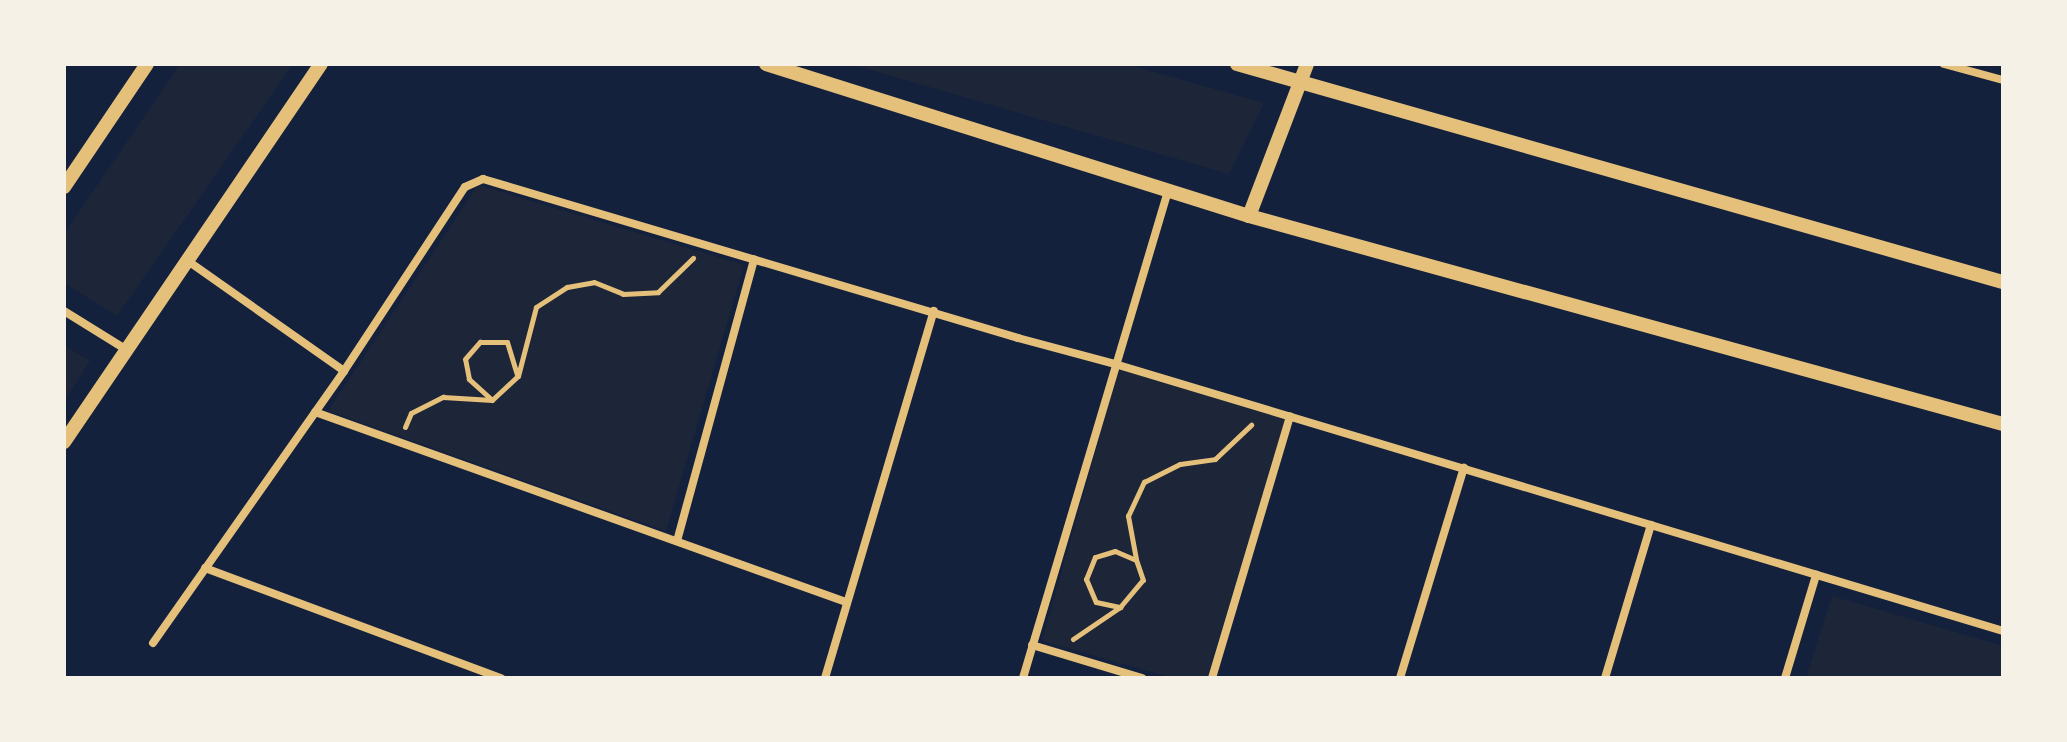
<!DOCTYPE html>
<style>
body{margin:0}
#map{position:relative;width:2067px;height:742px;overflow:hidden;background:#14213d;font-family:"Archivo Narrow",sans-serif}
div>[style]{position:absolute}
.green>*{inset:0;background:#1d2539}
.path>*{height:5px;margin:-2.5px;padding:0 2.5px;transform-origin:2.5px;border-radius:2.5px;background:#e5c07b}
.minor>*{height:8px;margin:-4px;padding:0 4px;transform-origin:4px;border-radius:4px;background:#e5c07b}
.tertiary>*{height:14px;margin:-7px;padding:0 7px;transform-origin:7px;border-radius:7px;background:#e5c07b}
span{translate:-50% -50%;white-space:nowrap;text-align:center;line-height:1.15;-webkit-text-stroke:6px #f6f1e7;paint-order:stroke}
.frame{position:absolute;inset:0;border:66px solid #f6f1e7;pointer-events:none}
</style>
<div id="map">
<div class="green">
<div style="clip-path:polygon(180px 64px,293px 64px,117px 316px,64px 283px,64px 234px)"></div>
<div style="clip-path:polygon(850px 64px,1126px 64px,1264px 103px,1229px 174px)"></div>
<div style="clip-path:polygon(478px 185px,744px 265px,666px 531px,328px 411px)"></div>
<div style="clip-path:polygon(64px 345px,90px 361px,64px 401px)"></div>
<div style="clip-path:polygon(1119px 369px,1286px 419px,1207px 678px,1173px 678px,1042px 641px)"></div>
<div style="clip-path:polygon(1832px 596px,2003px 646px,2003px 678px,1806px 678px)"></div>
</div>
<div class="path">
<div style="left:491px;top:399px;width:30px;rotate:-138deg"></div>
<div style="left:469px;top:379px;width:20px;rotate:-101deg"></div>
<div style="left:465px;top:359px;width:23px;rotate:-49deg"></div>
<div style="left:480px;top:342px;width:27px"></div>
<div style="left:507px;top:342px;width:34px;rotate:73deg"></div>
<div style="left:405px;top:427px;width:15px;rotate:-67deg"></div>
<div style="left:411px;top:413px;width:36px;rotate:-27deg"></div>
<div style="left:443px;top:397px;width:49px;rotate:3.5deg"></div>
<div style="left:492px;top:400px;width:35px;rotate:-43deg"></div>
<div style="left:518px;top:376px;width:71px;rotate:-75.4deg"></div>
<div style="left:536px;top:307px;width:37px;rotate:-33deg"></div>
<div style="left:567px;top:287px;width:27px;rotate:-10deg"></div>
<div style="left:594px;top:282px;width:31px;rotate:22deg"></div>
<div style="left:623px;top:294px;width:35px;rotate:-3deg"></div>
<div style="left:658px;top:292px;width:49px;rotate:-44.2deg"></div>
<div style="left:1136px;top:559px;width:44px;rotate:-100.5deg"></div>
<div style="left:1128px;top:516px;width:38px;rotate:-65deg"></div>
<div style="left:1144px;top:482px;width:40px;rotate:-26.6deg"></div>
<div style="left:1180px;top:464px;width:35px;rotate:-8deg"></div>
<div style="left:1215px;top:459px;width:50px;rotate:-43.4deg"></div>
<div style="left:1073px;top:639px;width:57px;rotate:-34.2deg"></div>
<div style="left:1120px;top:607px;width:35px;rotate:-50deg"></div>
<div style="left:1143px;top:580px;width:21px;rotate:-109deg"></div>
<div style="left:1136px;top:560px;width:23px;rotate:-157deg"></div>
<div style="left:1115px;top:551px;width:21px;rotate:163deg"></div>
<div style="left:1095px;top:557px;width:24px;rotate:112deg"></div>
<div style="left:1086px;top:579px;width:25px;rotate:67deg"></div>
<div style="left:1096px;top:602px;width:25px;rotate:12deg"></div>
</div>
<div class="minor">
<div style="left:1944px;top:64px;width:61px;rotate:15.2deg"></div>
<div style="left:188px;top:261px;width:191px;rotate:35.2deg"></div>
<div style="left:64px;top:311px;width:74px;rotate:31.8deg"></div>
<div style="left:315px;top:412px;width:564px;rotate:19.69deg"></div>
<div style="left:677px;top:541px;width:292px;rotate:-74.7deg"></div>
<div style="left:205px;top:568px;width:316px;rotate:20.4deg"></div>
<div style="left:153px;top:643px;width:332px;rotate:-54.9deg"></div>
<div style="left:344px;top:371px;width:220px;rotate:-56.7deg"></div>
<div style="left:465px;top:187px;width:20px;rotate:-24deg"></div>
<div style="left:483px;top:179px;width:558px;rotate:16.55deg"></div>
<div style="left:1018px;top:338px;width:100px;rotate:15deg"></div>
<div style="left:1115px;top:364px;width:927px;rotate:16.73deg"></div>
<div style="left:1032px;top:645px;width:115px;rotate:16.7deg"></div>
<div style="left:825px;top:678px;width:383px;rotate:-73.5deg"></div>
<div style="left:1023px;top:678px;width:508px;rotate:-73.42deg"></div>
<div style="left:1212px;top:678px;width:273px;rotate:-73.4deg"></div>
<div style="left:1400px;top:678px;width:220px;rotate:-73.1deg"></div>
<div style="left:1605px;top:678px;width:160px;rotate:-73.3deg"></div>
<div style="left:1785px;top:678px;width:108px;rotate:-73.2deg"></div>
</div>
<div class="tertiary">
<div style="left:766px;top:64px;width:506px;rotate:17.47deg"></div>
<div style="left:1249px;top:216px;width:782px;rotate:15.42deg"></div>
<div style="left:1237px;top:64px;width:796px;rotate:15.89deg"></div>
<div style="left:64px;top:187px;width:148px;rotate:-56deg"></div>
<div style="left:1249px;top:216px;width:163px;rotate:-69.1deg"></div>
<div style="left:64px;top:442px;width:457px;rotate:-55.8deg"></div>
</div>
<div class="frame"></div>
</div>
